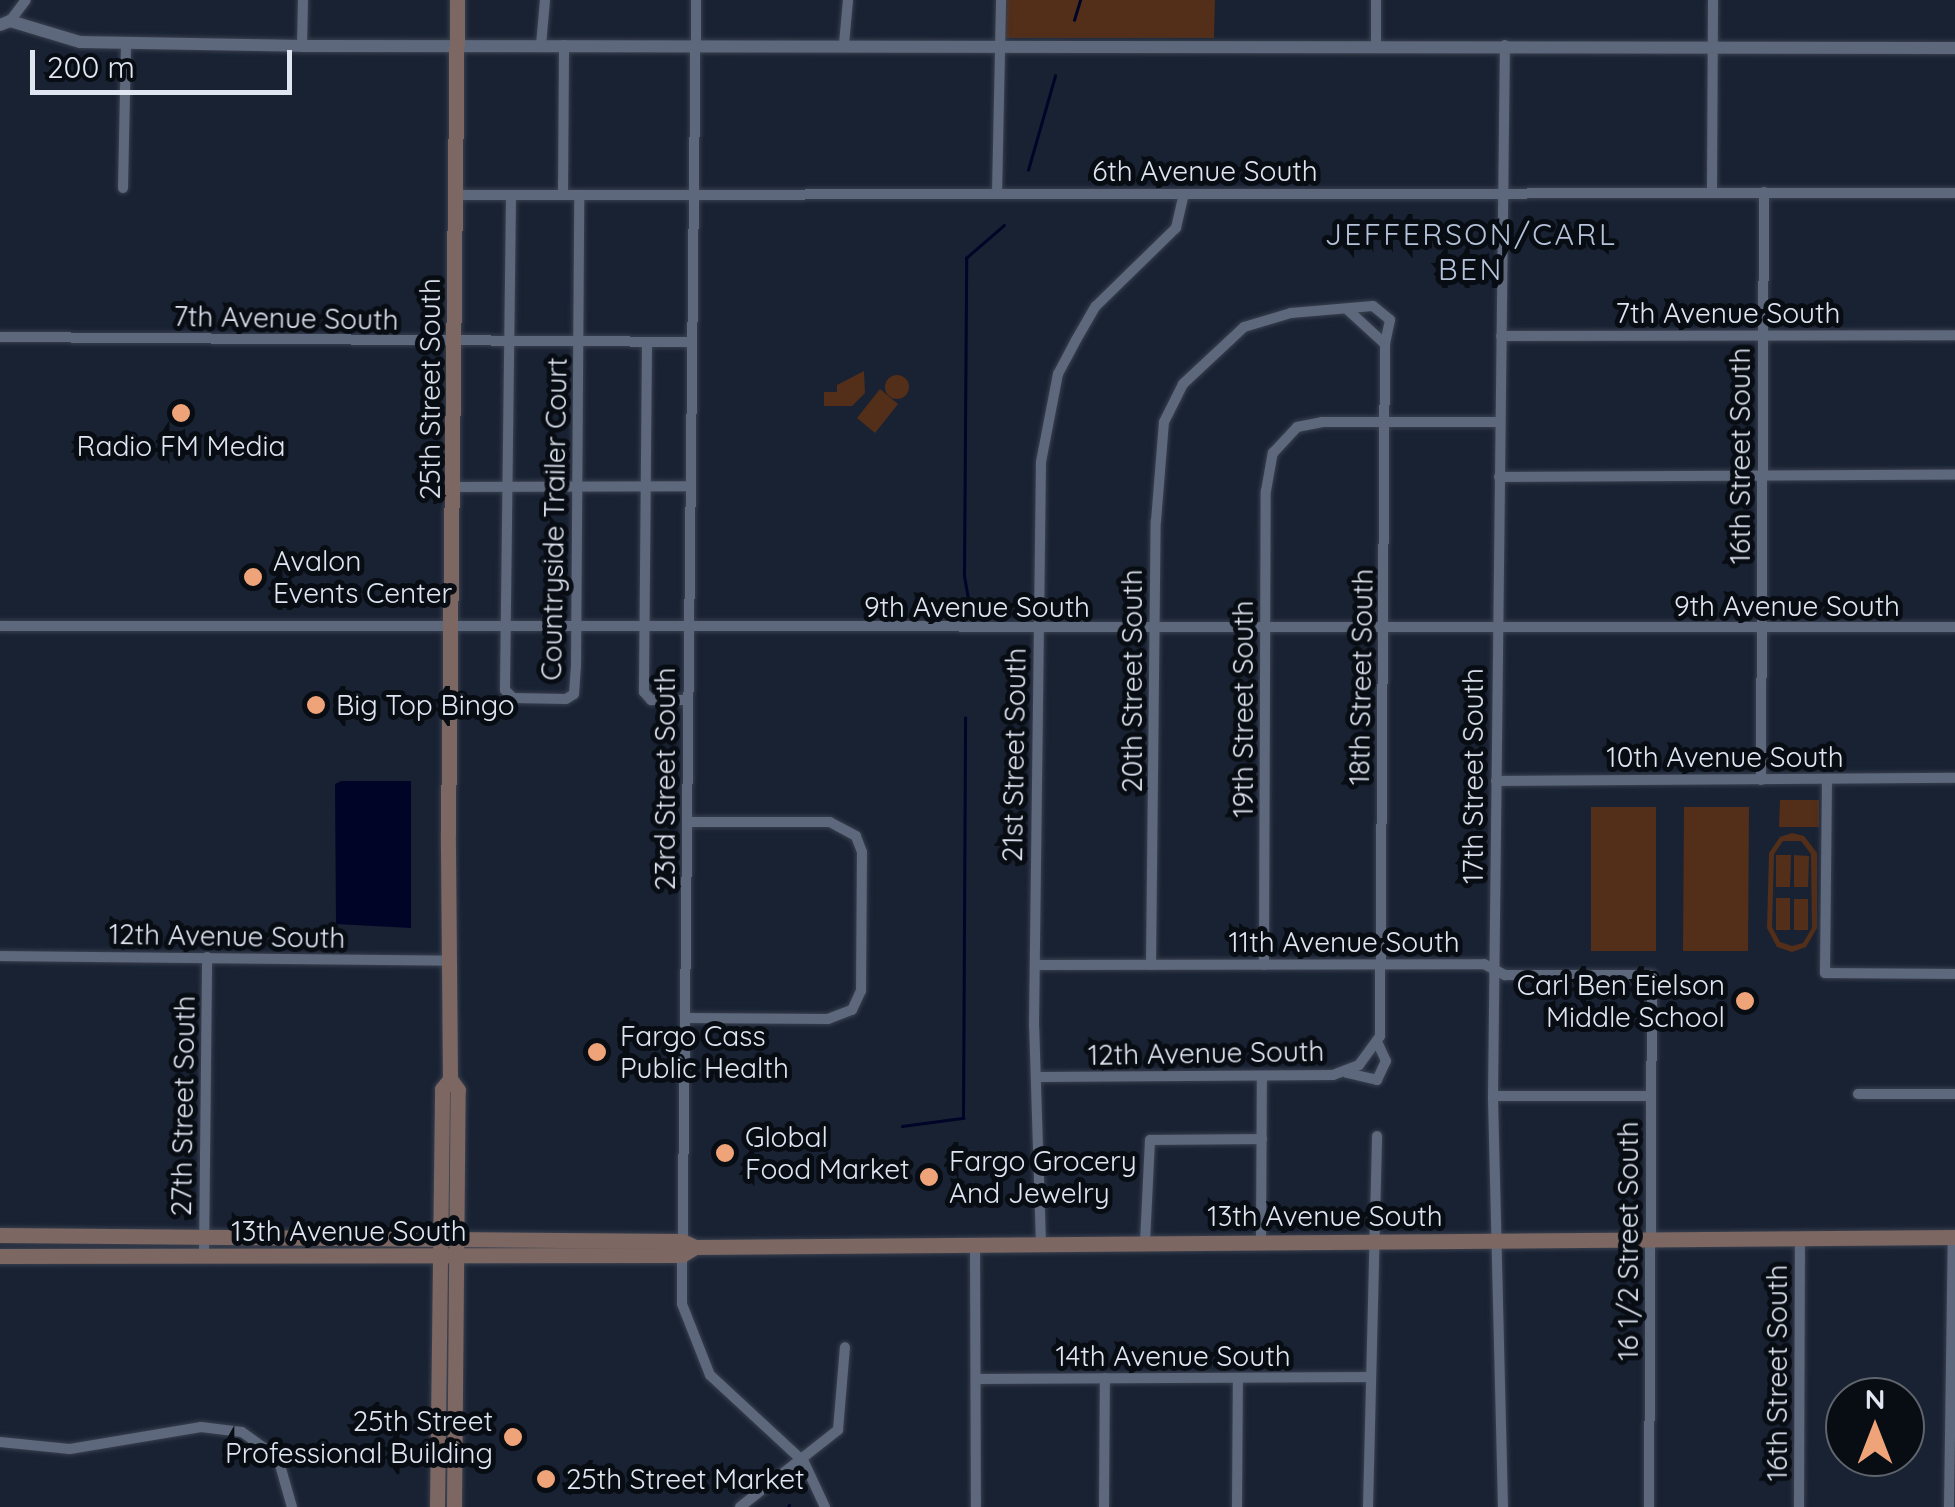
<!DOCTYPE html>
<style>
body{margin:0}
#map{position:relative;width:1955px;height:1507px;overflow:hidden;background:#192233;font-family:Quicksand,sans-serif}
div>[style]{position:absolute}
.green>*{inset:0;background:#532e18}
.round{border-radius:50%}
.water>*{inset:0;background:#000427}
.stream>*{height:2.5px;margin:-1.25px;padding:0 1.25px;transform-origin:1.25px;border-radius:1.25px;background:#000427}
.roads{filter:drop-shadow(0 0 2px #39404f) drop-shadow(0 0 2px #39404f)}
.minor>*{height:10px;margin:-5px;padding:0 5px;transform-origin:5px;border-radius:5px;background:#5d687c}
.tertiary>*{height:12px;margin:-6px;padding:0 6px;transform-origin:6px;border-radius:6px;background:#5d687c}
.secondary>*{height:15px;margin:-7.5px;padding:0 7.5px;transform-origin:7.5px;border-radius:7.5px;background:#7c6762}
.dots>*{width:28px;height:28px;translate:-50% -50%;box-sizing:border-box;border:5px solid #080c13;border-radius:50%}
span{translate:-50% -50%;white-space:nowrap;text-align:center;line-height:1.15;-webkit-text-stroke:10px #080c13;paint-order:stroke}
.street-label{font-size:28px;color:#dfe6f2}
.poi-label{font-size:28px;color:#dfe6f2}
.left{translate:0 -50%;text-align:left}
.right{translate:-100% -50%;text-align:right}
.neighbourhood-label{font-size:30px;color:#b5c2d9;letter-spacing:2.5px}
.north{position:absolute;left:1825px;top:1377px;width:100px;height:100px;box-sizing:border-box;background:#080c13;border:2px solid #5e636c;border-radius:50%;rotate:0deg;font-size:28px;font-weight:700;line-height:40px;text-align:center;color:#dfe6f2}
.north::after{content:'';display:block;margin:auto;width:35px;height:45px;background:#efa378;clip-path:polygon(50% 0,100% 100%,50% 72%,0 100%)}
.scale{position:absolute;left:30px;top:50px;width:262px;height:45px;box-sizing:border-box;border:5px solid #dfe6f2;border-top:0;padding-left:12px;font-size:30px;line-height:35px;white-space:nowrap;color:#dfe6f2;-webkit-text-stroke:8px #080c13;paint-order:stroke}
</style>
<div id="map">
<div class="green">
<div style="clip-path:polygon(1006px 0,1215px 0,1214px 38px,1003px 38px)"></div>
<div style="clip-path:polygon(864px 371px,865px 393px,852px 406px,824px 406px,824px 392px,837px 392px,837px 385px)"></div>
<div class="round" style="left:885px;top:375px;width:24px;height:24px"></div>
<div style="clip-path:polygon(880px 389px,898px 404px,875px 433px,857px 418px)"></div>
<div style="clip-path:polygon(1780px 800px,1819px 800px,1819px 827px,1779px 827px)"></div>
<div style="clip-path:polygon(1591px 807px,1656px 807px,1656px 951px,1591px 951px)"></div>
<div style="clip-path:polygon(1684px 807px,1749px 807px,1748px 951px,1683px 951px)"></div>
<div style="clip-path:polygon(evenodd,1792px 833px,1804px 836px,1817px 853px,1817px 928px,1806px 947px,1792px 952px,1777px 947px,1767px 928px,1769px 853px,1780px 837px,1792px 833px,1783px 841px,1801px 841px,1811px 854px,1812px 928px,1803px 943px,1792px 946px,1780px 942px,1772px 927px,1774px 854px,1783px 841px)"></div>
<div style="clip-path:polygon(1776px 855px,1791px 855px,1790px 887px,1776px 887px)"></div>
<div style="clip-path:polygon(1794px 855px,1809px 856px,1808px 887px,1794px 887px)"></div>
<div style="clip-path:polygon(1776px 898px,1790px 898px,1790px 930px,1776px 930px)"></div>
<div style="clip-path:polygon(1794px 899px,1808px 899px,1808px 930px,1794px 930px)"></div>
</div>
<div class="water">
<div style="clip-path:polygon(341px 781px,411px 781px,411px 928px,336px 924px,335px 784px)"></div>
</div>
<div class="stream">
<div style="left:1074px;top:20px;width:21px;rotate:-73deg"></div>
<div style="left:1028px;top:170px;width:98px;rotate:-74deg"></div>
<div style="left:970px;top:610px;width:35px;rotate:-100deg"></div>
<div style="left:964px;top:576px;width:318px;rotate:-89.6deg"></div>
<div style="left:966px;top:258px;width:50px;rotate:-41deg"></div>
<div style="left:902px;top:1126px;width:62px;rotate:-7.5deg"></div>
<div style="left:963px;top:1118px;width:400px;rotate:-89.7deg"></div>
<div style="left:788px;top:1507px;width:2px;rotate:-63deg"></div>
</div>
<div class="roads">
<div class="minor">
<div style="left:696px;top:0;width:1304px;rotate:90.62deg"></div>
<div style="left:682px;top:1304px;width:76px;rotate:68.5deg"></div>
<div style="left:710px;top:1375px;width:128px;rotate:42.8deg"></div>
<div style="left:804px;top:1462px;width:50px;rotate:65deg"></div>
<div style="left:1376px;top:0;width:45px;rotate:90deg"></div>
<div style="left:10px;top:21px;width:26px;rotate:-53deg"></div>
<div style="left:844px;top:44px;width:44px;rotate:-84.8deg"></div>
<div style="left:541px;top:45px;width:45px;rotate:-84.9deg"></div>
<div style="left:302px;top:46px;width:46px;rotate:-88.8deg"></div>
<div style="left:123px;top:188px;width:144px;rotate:-88.8deg"></div>
<div style="left:1712px;top:191px;width:191px;rotate:-89.7deg"></div>
<div style="left:997px;top:194px;width:194px;rotate:-88.8deg"></div>
<div style="left:455px;top:195px;width:1500px;rotate:-0.08deg"></div>
<div style="left:563px;top:195px;width:150px;rotate:-89.6deg"></div>
<div style="left:511px;top:196px;width:494px;rotate:90.7deg"></div>
<div style="left:505px;top:690px;width:11px;rotate:45deg"></div>
<div style="left:513px;top:698px;width:53px;rotate:1.1deg"></div>
<div style="left:566px;top:699px;width:9px;rotate:-32deg"></div>
<div style="left:574px;top:694px;width:28px;rotate:-86deg"></div>
<div style="left:576px;top:666px;width:471px;rotate:-89.6deg"></div>
<div style="left:1501px;top:336px;width:454px;rotate:-0.1deg"></div>
<div style="left:0;top:337px;width:691px;rotate:0.41deg"></div>
<div style="left:647px;top:342px;width:350px;rotate:90.5deg"></div>
<div style="left:644px;top:692px;width:11px;rotate:49deg"></div>
<div style="left:651px;top:700px;width:37px"></div>
<div style="left:1499px;top:477px;width:456px;rotate:-0.3deg"></div>
<div style="left:455px;top:487px;width:235px;rotate:-0.2deg"></div>
<div style="left:0;top:626px;width:1955px;rotate:0.03deg"></div>
<div style="left:1761px;top:780px;width:588px;rotate:-89.71deg"></div>
<div style="left:1827px;top:780px;width:193px;rotate:90.6deg"></div>
<div style="left:1825px;top:973px;width:130px;rotate:0.4deg"></div>
<div style="left:1496px;top:781px;width:459px;rotate:-0.4deg"></div>
<div style="left:0;top:956px;width:451px;rotate:0.6deg"></div>
<div style="left:1035px;top:965px;width:449px;rotate:-0.1deg"></div>
<div style="left:1484px;top:964px;width:24px;rotate:28deg"></div>
<div style="left:1505px;top:975px;width:147px"></div>
<div style="left:1652px;top:975px;width:532px;rotate:90.32deg"></div>
<div style="left:1151px;top:965px;width:444px;rotate:-89.4deg"></div>
<div style="left:1156px;top:521px;width:99px;rotate:-85.4deg"></div>
<div style="left:1164px;top:422px;width:42px;rotate:-63.4deg"></div>
<div style="left:1183px;top:384px;width:83px;rotate:-43.1deg"></div>
<div style="left:1244px;top:327px;width:49px;rotate:-16.6deg"></div>
<div style="left:1291px;top:313px;width:82px;rotate:-4.9deg"></div>
<div style="left:1373px;top:306px;width:22px;rotate:39deg"></div>
<div style="left:1390px;top:320px;width:25px;rotate:102deg"></div>
<div style="left:1264px;top:965px;width:474px;rotate:-89.8deg"></div>
<div style="left:1266px;top:491px;width:39px;rotate:-80deg"></div>
<div style="left:1273px;top:453px;width:35px;rotate:-47deg"></div>
<div style="left:1297px;top:427px;width:25px;rotate:-11deg"></div>
<div style="left:1322px;top:422px;width:177px"></div>
<div style="left:685px;top:1018px;width:143px;rotate:0.4deg"></div>
<div style="left:828px;top:1019px;width:26px;rotate:-21deg"></div>
<div style="left:852px;top:1010px;width:21px;rotate:-65deg"></div>
<div style="left:861px;top:991px;width:139px;rotate:-89.6deg"></div>
<div style="left:862px;top:852px;width:17px;rotate:-111deg"></div>
<div style="left:856px;top:836px;width:30px;rotate:-152deg"></div>
<div style="left:830px;top:822px;width:143px;rotate:180deg"></div>
<div style="left:1347px;top:1073px;width:31px;rotate:13deg"></div>
<div style="left:1377px;top:1080px;width:21px;rotate:-65deg"></div>
<div style="left:1386px;top:1061px;width:21px;rotate:-115deg"></div>
<div style="left:1039px;top:1077px;width:294px;rotate:-0.4deg"></div>
<div style="left:1333px;top:1075px;width:28px;rotate:-21deg"></div>
<div style="left:1359px;top:1065px;width:36px;rotate:-54deg"></div>
<div style="left:1380px;top:1036px;width:692px;rotate:-89.59deg"></div>
<div style="left:1385px;top:344px;width:49px;rotate:-137.5deg"></div>
<div style="left:1858px;top:1094px;width:97px"></div>
<div style="left:1493px;top:1096px;width:158px"></div>
<div style="left:1261px;top:1241px;width:165px;rotate:-89.7deg"></div>
<div style="left:1145px;top:1242px;width:102px;rotate:-87.2deg"></div>
<div style="left:1150px;top:1140px;width:112px;rotate:-0.5deg"></div>
<div style="left:1041px;top:1244px;width:218px;rotate:-91.8deg"></div>
<div style="left:1034px;top:1026px;width:564px;rotate:-89.29deg"></div>
<div style="left:1041px;top:462px;width:90px;rotate:-79.1deg"></div>
<div style="left:1058px;top:374px;width:38px;rotate:-62deg"></div>
<div style="left:1076px;top:340px;width:39px;rotate:-60deg"></div>
<div style="left:1096px;top:306px;width:112px;rotate:-44.3deg"></div>
<div style="left:1176px;top:228px;width:35px;rotate:-77deg"></div>
<div style="left:975px;top:1245px;width:262px;rotate:89.8deg"></div>
<div style="left:204px;top:1255px;width:298px;rotate:-89.4deg"></div>
<div style="left:977px;top:1379px;width:393px;rotate:-0.3deg"></div>
<div style="left:0;top:1442px;width:70px;rotate:5.7deg"></div>
<div style="left:70px;top:1449px;width:133px;rotate:-9.5deg"></div>
<div style="left:201px;top:1427px;width:41px;rotate:7deg"></div>
<div style="left:242px;top:1432px;width:44px;rotate:35.8deg"></div>
<div style="left:278px;top:1458px;width:51px;rotate:74.1deg"></div>
<div style="left:740px;top:1507px;width:125px;rotate:-38.2deg"></div>
<div style="left:838px;top:1430px;width:83px;rotate:-85.2deg"></div>
<div style="left:1104px;top:1507px;width:129px;rotate:-89.6deg"></div>
<div style="left:1237px;top:1507px;width:129px;rotate:-89.6deg"></div>
<div style="left:1368px;top:1507px;width:371px;rotate:-88.6deg"></div>
<div style="left:1503px;top:1507px;width:411px;rotate:-91.4deg"></div>
<div style="left:1493px;top:1096px;width:1051px;rotate:-89.35deg"></div>
<div style="left:1799px;top:1507px;width:267px;rotate:-89.8deg"></div>
<div style="left:1949px;top:1507px;width:270px;rotate:-89.2deg"></div>
</div>
<div class="tertiary">
<div style="left:0;top:25px;width:11px;rotate:-22deg"></div>
<div style="left:10px;top:21px;width:73px;rotate:16.7deg"></div>
<div style="left:80px;top:42px;width:222px;rotate:1deg"></div>
<div style="left:302px;top:46px;width:1653px;rotate:0.07deg"></div>
</div>
<div class="secondary">
<div style="left:0;top:1235px;width:682px;rotate:0.5deg"></div>
<div style="left:682px;top:1241px;width:14px;rotate:25deg"></div>
<div style="left:695px;top:1247px;width:1260px;rotate:-0.45deg"></div>
<div style="left:0;top:1256px;width:682px;rotate:-0.08deg"></div>
<div style="left:682px;top:1255px;width:15px;rotate:-32deg"></div>
<div style="left:437px;top:1507px;width:418px;rotate:-89.3deg"></div>
<div style="left:442px;top:1089px;width:13px;rotate:-51deg"></div>
<div style="left:454px;top:1507px;width:417px;rotate:-89.5deg"></div>
<div style="left:458px;top:1090px;width:14px;rotate:-126deg"></div>
<div style="left:450px;top:1079px;width:246px;rotate:-90.5deg"></div>
<div style="left:448px;top:833px;width:833px;rotate:-89.38deg"></div>
</div>
</div>
<div class="dots">
<div style="left:181px;top:413px;background:#efa378"></div>
<div style="left:253px;top:577px;background:#efa378"></div>
<div style="left:316px;top:705px;background:#efa378"></div>
<div style="left:1745px;top:1001px;background:#efa378"></div>
<div style="left:597px;top:1052px;background:#efa378"></div>
<div style="left:725px;top:1153px;background:#efa378"></div>
<div style="left:929px;top:1177px;background:#efa378"></div>
<div style="left:513px;top:1437px;background:#efa378"></div>
<div style="left:546px;top:1479px;background:#efa378"></div>
</div>
<div class="street-label">
<span style="left:1205px;top:171px">6th Avenue South</span>
<span style="left:1728px;top:313px">7th Avenue South</span>
<span style="left:286px;top:318px;rotate:1deg">7th Avenue South</span>
<span style="left:430px;top:389px;rotate:-90deg">25th Street South</span>
<span style="left:1740px;top:456px;rotate:-90deg">16th Street South</span>
<span style="left:554px;top:519px;rotate:-89deg">Countryside Trailer Court</span>
<span style="left:1787px;top:606px">9th Avenue South</span>
<span style="left:977px;top:607px">9th Avenue South</span>
<span style="left:1361px;top:677px;rotate:-89deg">18th Street South</span>
<span style="left:1132px;top:681px;rotate:-90deg">20th Street South</span>
<span style="left:1243px;top:709px;rotate:-90deg">19th Street South</span>
<span style="left:1014px;top:755px;rotate:-89deg">21st Street South</span>
<span style="left:1725px;top:757px">10th Avenue South</span>
<span style="left:1473px;top:776px;rotate:-90deg">17th Street South</span>
<span style="left:665px;top:779px;rotate:-90deg">23rd Street South</span>
<span style="left:227px;top:936px;rotate:1deg">12th Avenue South</span>
<span style="left:1344px;top:942px">11th Avenue South</span>
<span style="left:1206px;top:1053px;rotate:-1deg">12th Avenue South</span>
<span style="left:183px;top:1106px;rotate:-89deg">27th Street South</span>
<span style="left:1325px;top:1216px">13th Avenue South</span>
<span style="left:349px;top:1231px">13th Avenue South</span>
<span style="left:1628px;top:1241px;rotate:-90deg">16 1/2 Street South</span>
<span style="left:1173px;top:1356px">14th Avenue South</span>
<span style="left:1777px;top:1373px;rotate:-90deg">16th Street South</span>
</div>
<div class="poi-label">
<span style="left:181px;top:446px">Radio FM Media</span>
<span class="left" style="left:273px;top:577px">Avalon<br>Events Center</span>
<span class="left" style="left:336px;top:705px">Big Top Bingo</span>
<span class="right" style="left:1725px;top:1001px">Carl Ben Eielson<br>Middle School</span>
<span class="left" style="left:620px;top:1052px">Fargo Cass<br>Public Health</span>
<span class="left" style="left:745px;top:1153px">Global<br>Food Market</span>
<span class="left" style="left:949px;top:1177px">Fargo Grocery<br>And Jewelry</span>
<span class="right" style="left:493px;top:1437px">25th Street<br>Professional Building</span>
<span class="left" style="left:566px;top:1479px">25th Street Market</span>
</div>
<div class="neighbourhood-label">
<span style="left:1471px;top:251px">JEFFERSON/CARL<br>BEN</span>
</div>
<div class="north">N</div>
<div class="scale">200 m</div>
</div>
